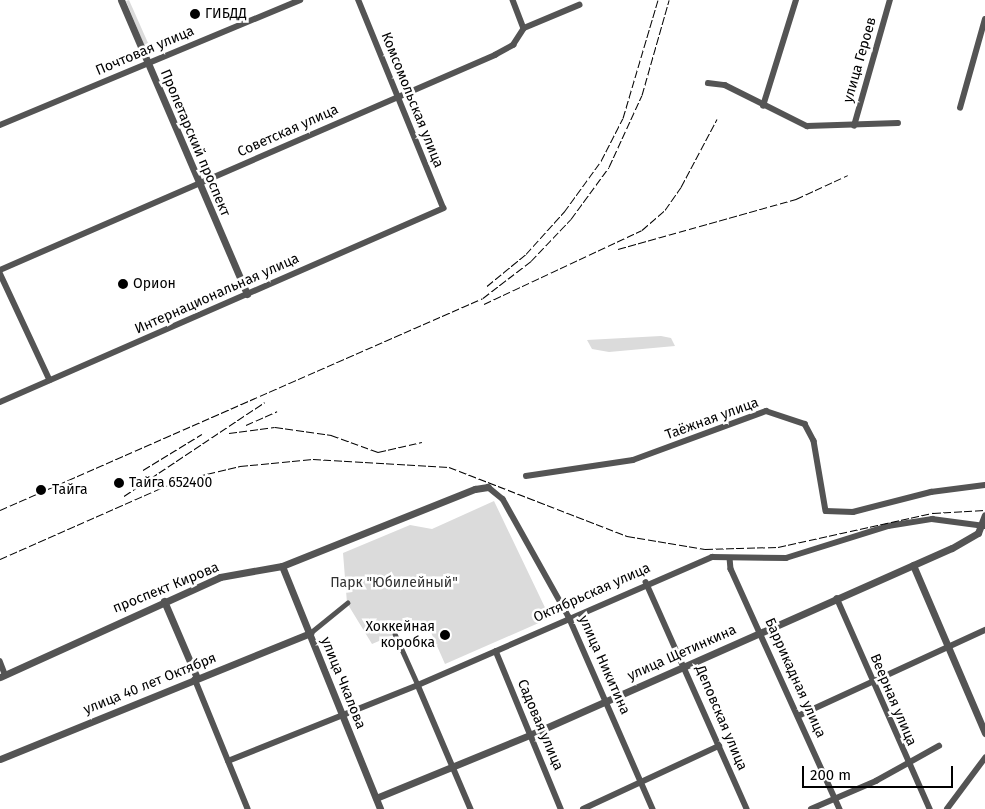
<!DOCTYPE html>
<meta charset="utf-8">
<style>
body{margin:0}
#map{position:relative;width:985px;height:809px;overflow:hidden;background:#fff;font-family:"Fira Sans",sans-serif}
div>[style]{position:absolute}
.green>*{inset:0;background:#dbdbdb}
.pedestrian>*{height:4.5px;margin:-2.25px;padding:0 2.25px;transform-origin:2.25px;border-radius:2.25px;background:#545454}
.minor>*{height:5.5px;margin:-2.75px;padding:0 2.75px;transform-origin:2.75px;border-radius:2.75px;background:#545454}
.tertiary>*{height:7px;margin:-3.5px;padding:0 3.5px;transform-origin:3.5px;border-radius:3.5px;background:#545454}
.rail>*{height:1px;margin-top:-0.5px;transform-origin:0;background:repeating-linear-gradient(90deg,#000 0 8px,transparent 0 10.5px)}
.dots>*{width:14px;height:14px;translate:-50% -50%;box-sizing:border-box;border:2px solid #fff;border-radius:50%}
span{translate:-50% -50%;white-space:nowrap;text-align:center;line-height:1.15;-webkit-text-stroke:5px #fff;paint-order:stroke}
.poi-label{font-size:14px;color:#000}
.left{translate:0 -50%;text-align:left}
.right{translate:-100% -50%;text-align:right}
.street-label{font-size:14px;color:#000}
.park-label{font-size:14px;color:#323232}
.scale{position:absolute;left:802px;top:766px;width:151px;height:22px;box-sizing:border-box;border:2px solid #000;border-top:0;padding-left:6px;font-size:15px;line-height:18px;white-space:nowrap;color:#000;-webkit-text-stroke:4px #fff;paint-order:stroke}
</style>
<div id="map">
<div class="green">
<div style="clip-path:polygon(129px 0,148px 43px,144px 45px,126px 1px)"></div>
<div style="clip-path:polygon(661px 336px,671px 338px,675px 346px,609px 352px,592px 349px,587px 340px)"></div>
<div style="clip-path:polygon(494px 501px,550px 618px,445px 664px,426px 621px,372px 644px,347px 603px,343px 553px,410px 525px,432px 529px)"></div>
</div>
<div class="pedestrian">
<div style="left:310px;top:633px;width:48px;rotate:-39deg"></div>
<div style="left:395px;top:634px;width:56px;rotate:65.7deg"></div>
</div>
<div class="minor">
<div style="left:513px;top:0;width:30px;rotate:69deg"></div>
<div style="left:708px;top:83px;width:17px;rotate:7deg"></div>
<div style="left:725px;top:85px;width:92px;rotate:26.6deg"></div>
<div style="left:807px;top:126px;width:91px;rotate:-1.9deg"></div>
<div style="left:763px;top:106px;width:111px;rotate:-72.7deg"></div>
<div style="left:960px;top:108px;width:92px;rotate:-74.3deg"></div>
<div style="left:0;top:125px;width:325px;rotate:-22.6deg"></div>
<div style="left:854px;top:126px;width:131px;rotate:-74.1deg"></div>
<div style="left:0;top:270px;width:540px;rotate:-23.48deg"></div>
<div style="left:495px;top:55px;width:21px;rotate:-29deg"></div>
<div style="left:513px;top:45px;width:20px;rotate:-57deg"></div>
<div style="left:524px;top:28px;width:60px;rotate:-22.7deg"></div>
<div style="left:0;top:273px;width:118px;rotate:65deg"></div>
<div style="left:0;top:402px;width:484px;rotate:-23.6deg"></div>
<div style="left:443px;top:208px;width:225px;rotate:-112.2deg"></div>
<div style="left:526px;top:476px;width:108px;rotate:-8.5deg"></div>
<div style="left:633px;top:460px;width:142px;rotate:-20.2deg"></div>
<div style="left:766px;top:411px;width:41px;rotate:18.4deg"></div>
<div style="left:805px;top:424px;width:19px;rotate:62deg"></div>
<div style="left:814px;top:441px;width:71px;rotate:80.3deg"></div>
<div style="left:826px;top:511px;width:27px;rotate:2deg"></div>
<div style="left:853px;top:512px;width:81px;rotate:-14.4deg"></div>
<div style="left:931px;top:492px;width:54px;rotate:-7.4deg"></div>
<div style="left:488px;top:487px;width:19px;rotate:39deg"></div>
<div style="left:503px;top:499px;width:135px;rotate:60.8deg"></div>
<div style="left:569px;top:617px;width:210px;rotate:66.4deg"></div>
<div style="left:730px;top:558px;width:11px;rotate:85deg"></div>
<div style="left:731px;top:569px;width:264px;rotate:65.6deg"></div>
<div style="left:646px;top:582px;width:248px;rotate:66deg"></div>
<div style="left:837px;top:598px;width:231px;rotate:66.2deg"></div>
<div style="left:496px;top:651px;width:171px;rotate:67.6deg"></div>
<div style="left:0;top:661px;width:14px;rotate:69deg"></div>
<div style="left:195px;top:679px;width:140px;rotate:67.8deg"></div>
<div style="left:418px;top:685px;width:135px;rotate:66.9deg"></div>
<div style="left:798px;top:716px;width:206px;rotate:-24.7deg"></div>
<div style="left:228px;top:761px;width:205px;rotate:-21.8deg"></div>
<div style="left:418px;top:685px;width:321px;rotate:-23.5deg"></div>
<div style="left:712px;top:557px;width:74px;rotate:0.8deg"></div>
<div style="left:786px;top:558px;width:107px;rotate:-17.4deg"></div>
<div style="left:888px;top:526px;width:45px;rotate:-9deg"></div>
<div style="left:932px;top:519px;width:53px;rotate:7.5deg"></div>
<div style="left:583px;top:809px;width:150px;rotate:-24.9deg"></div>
<div style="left:811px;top:809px;width:71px;rotate:-23.3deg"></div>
<div style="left:876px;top:781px;width:72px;rotate:-29.1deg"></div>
<div style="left:947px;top:809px;width:64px;rotate:-53.3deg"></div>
</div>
<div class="tertiary">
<div style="left:121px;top:0;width:320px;rotate:66.8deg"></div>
<div style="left:913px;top:565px;width:183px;rotate:66.8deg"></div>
<div style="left:282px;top:566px;width:262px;rotate:68deg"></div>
<div style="left:164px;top:601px;width:84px;rotate:66.8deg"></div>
<div style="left:0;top:677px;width:242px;rotate:-24.4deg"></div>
<div style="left:220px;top:577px;width:63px;rotate:-10.1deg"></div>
<div style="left:282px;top:566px;width:208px;rotate:-21.8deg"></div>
<div style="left:475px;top:489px;width:13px;rotate:-9deg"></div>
<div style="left:0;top:759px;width:335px;rotate:-22.1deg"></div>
<div style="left:376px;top:798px;width:169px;rotate:-22.3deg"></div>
<div style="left:532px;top:734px;width:459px;rotate:-23.9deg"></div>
<div style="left:952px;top:548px;width:30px;rotate:-30deg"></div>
<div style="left:978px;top:533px;width:19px;rotate:-69deg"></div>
</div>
<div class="rail">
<div style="left:618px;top:249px;width:185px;rotate:-15.7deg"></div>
<div style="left:796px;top:199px;width:57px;rotate:-24.8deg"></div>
<div style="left:487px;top:286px;width:50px;rotate:-39.4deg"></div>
<div style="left:526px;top:254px;width:57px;rotate:-47.9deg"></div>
<div style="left:564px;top:212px;width:63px;rotate:-54deg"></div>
<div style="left:601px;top:161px;width:48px;rotate:-62.9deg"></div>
<div style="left:623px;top:118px;width:123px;rotate:-73.5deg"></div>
<div style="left:484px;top:304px;width:174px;rotate:-25.1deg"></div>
<div style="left:642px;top:230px;width:30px;rotate:-41deg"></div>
<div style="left:665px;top:210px;width:28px;rotate:-55deg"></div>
<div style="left:681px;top:187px;width:77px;rotate:-62.1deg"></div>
<div style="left:246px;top:425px;width:34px;rotate:-24deg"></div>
<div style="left:229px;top:433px;width:46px;rotate:-7.4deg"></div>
<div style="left:275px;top:427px;width:57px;rotate:8.1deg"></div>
<div style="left:331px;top:435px;width:50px;rotate:19.9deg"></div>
<div style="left:378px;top:452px;width:45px;rotate:-12.8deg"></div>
<div style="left:143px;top:470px;width:69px;rotate:-31.4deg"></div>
<div style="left:124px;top:496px;width:169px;rotate:-33.7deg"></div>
<div style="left:0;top:510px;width:527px;rotate:-23.7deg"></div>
<div style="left:483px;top:298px;width:61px;rotate:-37.6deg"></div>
<div style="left:531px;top:261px;width:58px;rotate:-46.4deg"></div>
<div style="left:571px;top:219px;width:64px;rotate:-53.8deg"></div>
<div style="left:609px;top:167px;width:79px;rotate:-65.4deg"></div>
<div style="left:642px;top:95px;width:99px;rotate:-74.1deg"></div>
<div style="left:0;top:559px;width:193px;rotate:-23.8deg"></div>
<div style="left:177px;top:481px;width:65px;rotate:-13.4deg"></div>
<div style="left:240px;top:466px;width:73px;rotate:-5.5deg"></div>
<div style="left:313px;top:459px;width:136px;rotate:3.4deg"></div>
<div style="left:449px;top:467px;width:191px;rotate:21.2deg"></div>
<div style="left:627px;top:536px;width:79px;rotate:9.5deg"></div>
<div style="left:705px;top:549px;width:73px;rotate:-1.6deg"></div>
<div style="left:778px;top:547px;width:159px;rotate:-12.4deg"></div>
<div style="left:933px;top:513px;width:52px;rotate:-3.3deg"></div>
</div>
<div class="dots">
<div style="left:195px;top:14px;background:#000"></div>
<div style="left:123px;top:284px;background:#000"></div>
<div style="left:119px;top:483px;background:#000"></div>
<div style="left:41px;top:490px;background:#000"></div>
<div style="left:445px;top:635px;background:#000"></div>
</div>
<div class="poi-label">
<span class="left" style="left:205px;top:14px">ГИБДД</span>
<span class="left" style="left:133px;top:284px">Орион</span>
<span class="left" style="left:129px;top:483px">Тайга 652400</span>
<span class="left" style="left:52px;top:490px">Тайга</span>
<span class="right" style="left:435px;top:635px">Хоккейная<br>коробка</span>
</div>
<div class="street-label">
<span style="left:145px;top:51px;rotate:-23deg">Почтовая улица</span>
<span style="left:860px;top:60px;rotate:-74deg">улица Героев</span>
<span style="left:412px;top:100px;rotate:68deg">Комсомольская улица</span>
<span style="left:288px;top:131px;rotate:-24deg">Советская улица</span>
<span style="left:195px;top:143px;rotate:67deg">Пролетарский проспект</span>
<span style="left:217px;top:294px;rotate:-24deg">Интернациональная улица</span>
<span style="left:712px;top:419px;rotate:-20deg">Таёжная улица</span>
<span style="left:166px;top:588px;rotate:-22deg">проспект Кирова</span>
<span style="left:592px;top:593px;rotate:-24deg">Октябрьская улица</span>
<span style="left:682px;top:653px;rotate:-24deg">улица Щетинкина</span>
<span style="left:604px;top:665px;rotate:66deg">улица Никитина</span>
<span style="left:795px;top:678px;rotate:66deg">Баррикадная улица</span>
<span style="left:343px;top:683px;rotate:68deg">улица Чкалова</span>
<span style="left:150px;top:684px;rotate:-22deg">улица 40 лет Октября</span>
<span style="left:893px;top:700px;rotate:67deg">Веерная улица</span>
<span style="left:721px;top:718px;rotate:67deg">Деповская улица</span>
<span style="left:540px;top:725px;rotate:67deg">Садовая улица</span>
</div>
<div class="park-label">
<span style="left:394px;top:583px">Парк "Юбилейный"</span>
</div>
<div class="scale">200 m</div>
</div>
